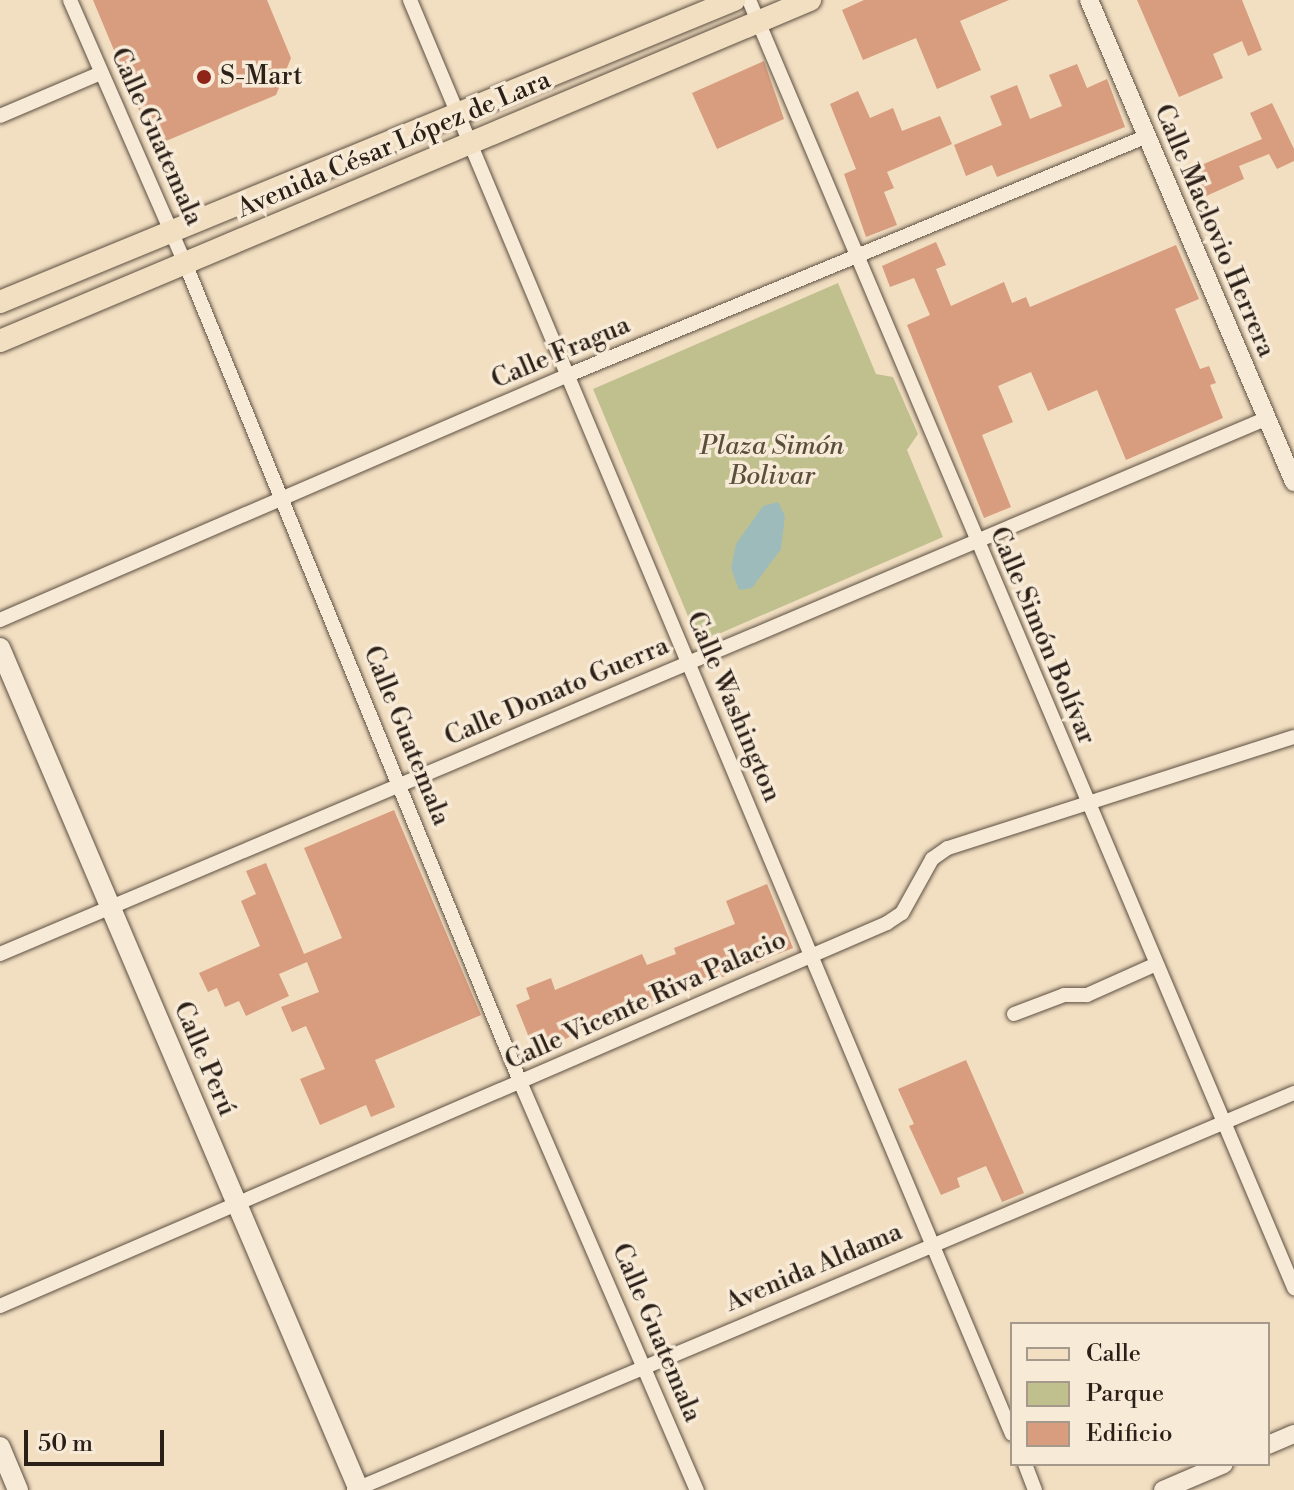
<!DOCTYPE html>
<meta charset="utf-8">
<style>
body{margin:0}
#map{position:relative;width:1294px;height:1490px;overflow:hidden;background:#f2dec1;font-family:"Libre Bodoni",serif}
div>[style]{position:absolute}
.green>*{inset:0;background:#c0c08f}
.water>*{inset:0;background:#9dbbba}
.building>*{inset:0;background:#d89c7e}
.roads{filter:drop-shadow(0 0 2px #5d5042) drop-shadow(0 0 2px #5d5042)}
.minor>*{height:14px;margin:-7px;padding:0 7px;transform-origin:7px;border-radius:7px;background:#f7ead7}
.tertiary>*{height:18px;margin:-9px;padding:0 9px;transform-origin:9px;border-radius:9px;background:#f7ead7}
.secondary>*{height:20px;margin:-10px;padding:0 10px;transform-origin:10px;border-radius:10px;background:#f7ead7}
.primary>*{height:22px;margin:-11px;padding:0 11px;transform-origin:11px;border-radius:11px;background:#f2dec1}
.dots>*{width:22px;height:22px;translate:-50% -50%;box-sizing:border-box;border:4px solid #f7ead7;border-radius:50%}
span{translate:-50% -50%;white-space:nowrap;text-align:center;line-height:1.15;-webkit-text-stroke:7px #f7ead7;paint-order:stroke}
.poi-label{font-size:26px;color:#2b2018}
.left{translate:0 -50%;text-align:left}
.street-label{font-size:26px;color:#2b2018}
.park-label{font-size:26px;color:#58503c;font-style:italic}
.legend{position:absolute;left:1010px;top:1322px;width:260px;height:144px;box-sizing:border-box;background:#f7ead7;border:2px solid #a5998b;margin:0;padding:10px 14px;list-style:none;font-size:24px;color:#2b2018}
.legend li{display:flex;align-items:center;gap:16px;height:40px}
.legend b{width:40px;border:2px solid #a5998b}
.scale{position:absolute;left:24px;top:1430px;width:140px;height:36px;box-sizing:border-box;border:4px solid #2b2018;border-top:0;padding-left:10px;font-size:24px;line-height:28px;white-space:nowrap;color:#2b2018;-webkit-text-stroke:6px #f7ead7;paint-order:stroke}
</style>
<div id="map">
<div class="green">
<div style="clip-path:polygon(838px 283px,876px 374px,893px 377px,918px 434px,907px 450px,943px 537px,707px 639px,695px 633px,593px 389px)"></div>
</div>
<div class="water">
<div style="clip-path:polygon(778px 502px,785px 516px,781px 549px,752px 588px,739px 590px,731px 568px,736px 544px,763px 506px)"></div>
</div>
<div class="building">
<div style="clip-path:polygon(93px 0,267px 0,291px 58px,276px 95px,154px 146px)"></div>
<div style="clip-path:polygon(864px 0,1009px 0,960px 21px,981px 70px,937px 89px,916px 38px,863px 60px,842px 10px)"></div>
<div style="clip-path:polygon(1137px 0,1242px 0,1262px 50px,1248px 56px,1242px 41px,1213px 54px,1223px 78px,1179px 97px)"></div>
<div style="clip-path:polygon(764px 61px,784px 119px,717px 149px,692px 93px)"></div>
<div style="clip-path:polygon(1077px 64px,1087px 88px,1107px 79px,1125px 127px,997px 177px,992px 165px,966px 176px,954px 145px,1002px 125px,990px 96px,1017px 85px,1030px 119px,1062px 106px,1049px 75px)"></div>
<div style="clip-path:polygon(858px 91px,870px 118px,893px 108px,902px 131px,940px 116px,952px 144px,887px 172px,894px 188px,884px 192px,897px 225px,866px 237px,844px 174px,856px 169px,830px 104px)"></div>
<div style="clip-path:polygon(1272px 103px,1294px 149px,1294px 161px,1277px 169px,1269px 154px,1239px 166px,1244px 179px,1204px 197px,1192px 169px,1262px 139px,1250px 113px)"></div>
<div style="clip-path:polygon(936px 242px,946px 265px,936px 269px,951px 306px,1004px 282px,1012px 303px,1026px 297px,1030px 307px,1176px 245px,1199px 299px,1175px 309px,1200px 369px,1209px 366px,1216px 383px,1210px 385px,1223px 418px,1126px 460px,1097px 390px,1048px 411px,1031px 372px,998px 386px,1013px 422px,982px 435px,1011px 507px,984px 518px,907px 325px,930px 315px,914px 278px,890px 287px,882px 266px)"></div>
<div style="clip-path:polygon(394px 810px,481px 1015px,375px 1060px,395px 1107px,371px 1117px,366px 1105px,320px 1125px,300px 1079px,325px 1069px,306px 1026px,292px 1032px,281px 1007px,319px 992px,307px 962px,279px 974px,289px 996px,246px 1016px,239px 1001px,225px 1007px,217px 988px,208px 992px,199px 973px,260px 946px,241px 901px,256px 894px,246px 871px,266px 863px,304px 954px,342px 938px,304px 848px)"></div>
<div style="clip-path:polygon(767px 884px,793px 948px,645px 1009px,641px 1001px,621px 1009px,536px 1055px,516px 1005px,530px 999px,526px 988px,551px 978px,555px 990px,642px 954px,647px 965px,676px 954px,674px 948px,735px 924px,726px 901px)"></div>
<div style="clip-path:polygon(966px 1060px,1024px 1193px,1002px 1202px,986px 1166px,957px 1178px,960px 1187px,941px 1195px,909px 1126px,914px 1124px,898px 1089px)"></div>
</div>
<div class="roads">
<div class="minor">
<div style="left:70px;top:0;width:287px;rotate:66.4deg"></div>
<div style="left:185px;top:263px;width:887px;rotate:67.74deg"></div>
<div style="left:521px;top:1084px;width:443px;rotate:66.6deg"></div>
<div style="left:410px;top:0;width:1555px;rotate:67.23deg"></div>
<div style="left:749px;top:0;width:1399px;rotate:67.06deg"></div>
<div style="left:0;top:116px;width:110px;rotate:-23.1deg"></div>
<div style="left:0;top:620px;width:616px;rotate:-23.32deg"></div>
<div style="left:566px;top:376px;width:626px;rotate:-22.43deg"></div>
<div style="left:0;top:954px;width:1373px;rotate:-22.92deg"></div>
<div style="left:1014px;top:1014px;width:53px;rotate:-20.8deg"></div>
<div style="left:1064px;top:995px;width:23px"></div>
<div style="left:1087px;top:995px;width:73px;rotate:-24.1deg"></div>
<div style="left:0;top:1306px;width:966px;rotate:-23.35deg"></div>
<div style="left:887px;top:923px;width:18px;rotate:-34deg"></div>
<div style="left:902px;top:913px;width:62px;rotate:-60.9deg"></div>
<div style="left:932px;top:859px;width:19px;rotate:-35deg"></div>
<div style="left:948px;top:848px;width:363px;rotate:-17.8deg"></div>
<div style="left:1025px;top:1464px;width:28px;rotate:69deg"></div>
<div style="left:354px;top:1490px;width:1020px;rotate:-22.9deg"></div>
</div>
<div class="tertiary">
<div style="left:1089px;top:0;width:524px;rotate:66.96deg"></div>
<div style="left:1268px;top:1445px;width:28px;rotate:-23deg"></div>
<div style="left:1163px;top:1490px;width:66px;rotate:-23.1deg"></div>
</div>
<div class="secondary">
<div style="left:0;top:648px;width:915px;rotate:66.91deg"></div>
<div style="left:0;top:1447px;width:47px;rotate:67.3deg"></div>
</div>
<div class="primary">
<div style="left:0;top:302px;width:794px;rotate:-22.36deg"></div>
<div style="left:0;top:341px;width:879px;rotate:-22.83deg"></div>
</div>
</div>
<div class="dots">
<div style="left:204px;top:77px;background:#8f2418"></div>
</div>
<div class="poi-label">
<span class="left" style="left:220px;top:77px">S-Mart</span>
</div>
<div class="street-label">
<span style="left:156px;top:137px;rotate:66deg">Calle Guatemala</span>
<span style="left:394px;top:145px;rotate:-23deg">Avenida César López de Lara</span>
<span style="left:1214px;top:231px;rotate:67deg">Calle Maclovio Herrera</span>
<span style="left:561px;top:353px;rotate:-23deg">Calle Fragua</span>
<span style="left:1042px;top:636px;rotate:67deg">Calle Simón Bolívar</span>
<span style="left:557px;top:692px;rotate:-23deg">Calle Donato Guerra</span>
<span style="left:733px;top:707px;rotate:67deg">Calle Washington</span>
<span style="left:406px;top:736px;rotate:68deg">Calle Guatemala</span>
<span style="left:646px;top:1001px;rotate:-24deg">Calle Vicente Riva Palacio</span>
<span style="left:204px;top:1059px;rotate:67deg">Calle Perú</span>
<span style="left:814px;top:1268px;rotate:-23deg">Avenida Aldama</span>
<span style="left:656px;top:1333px;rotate:67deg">Calle Guatemala</span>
</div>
<div class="park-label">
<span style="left:772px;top:462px">Plaza Simón<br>Bolivar</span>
</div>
<ul class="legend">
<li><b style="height:10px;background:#f2dec1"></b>Calle</li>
<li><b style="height:22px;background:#c0c08f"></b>Parque</li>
<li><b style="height:22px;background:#d89c7e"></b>Edificio</li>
</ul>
<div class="scale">50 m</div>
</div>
